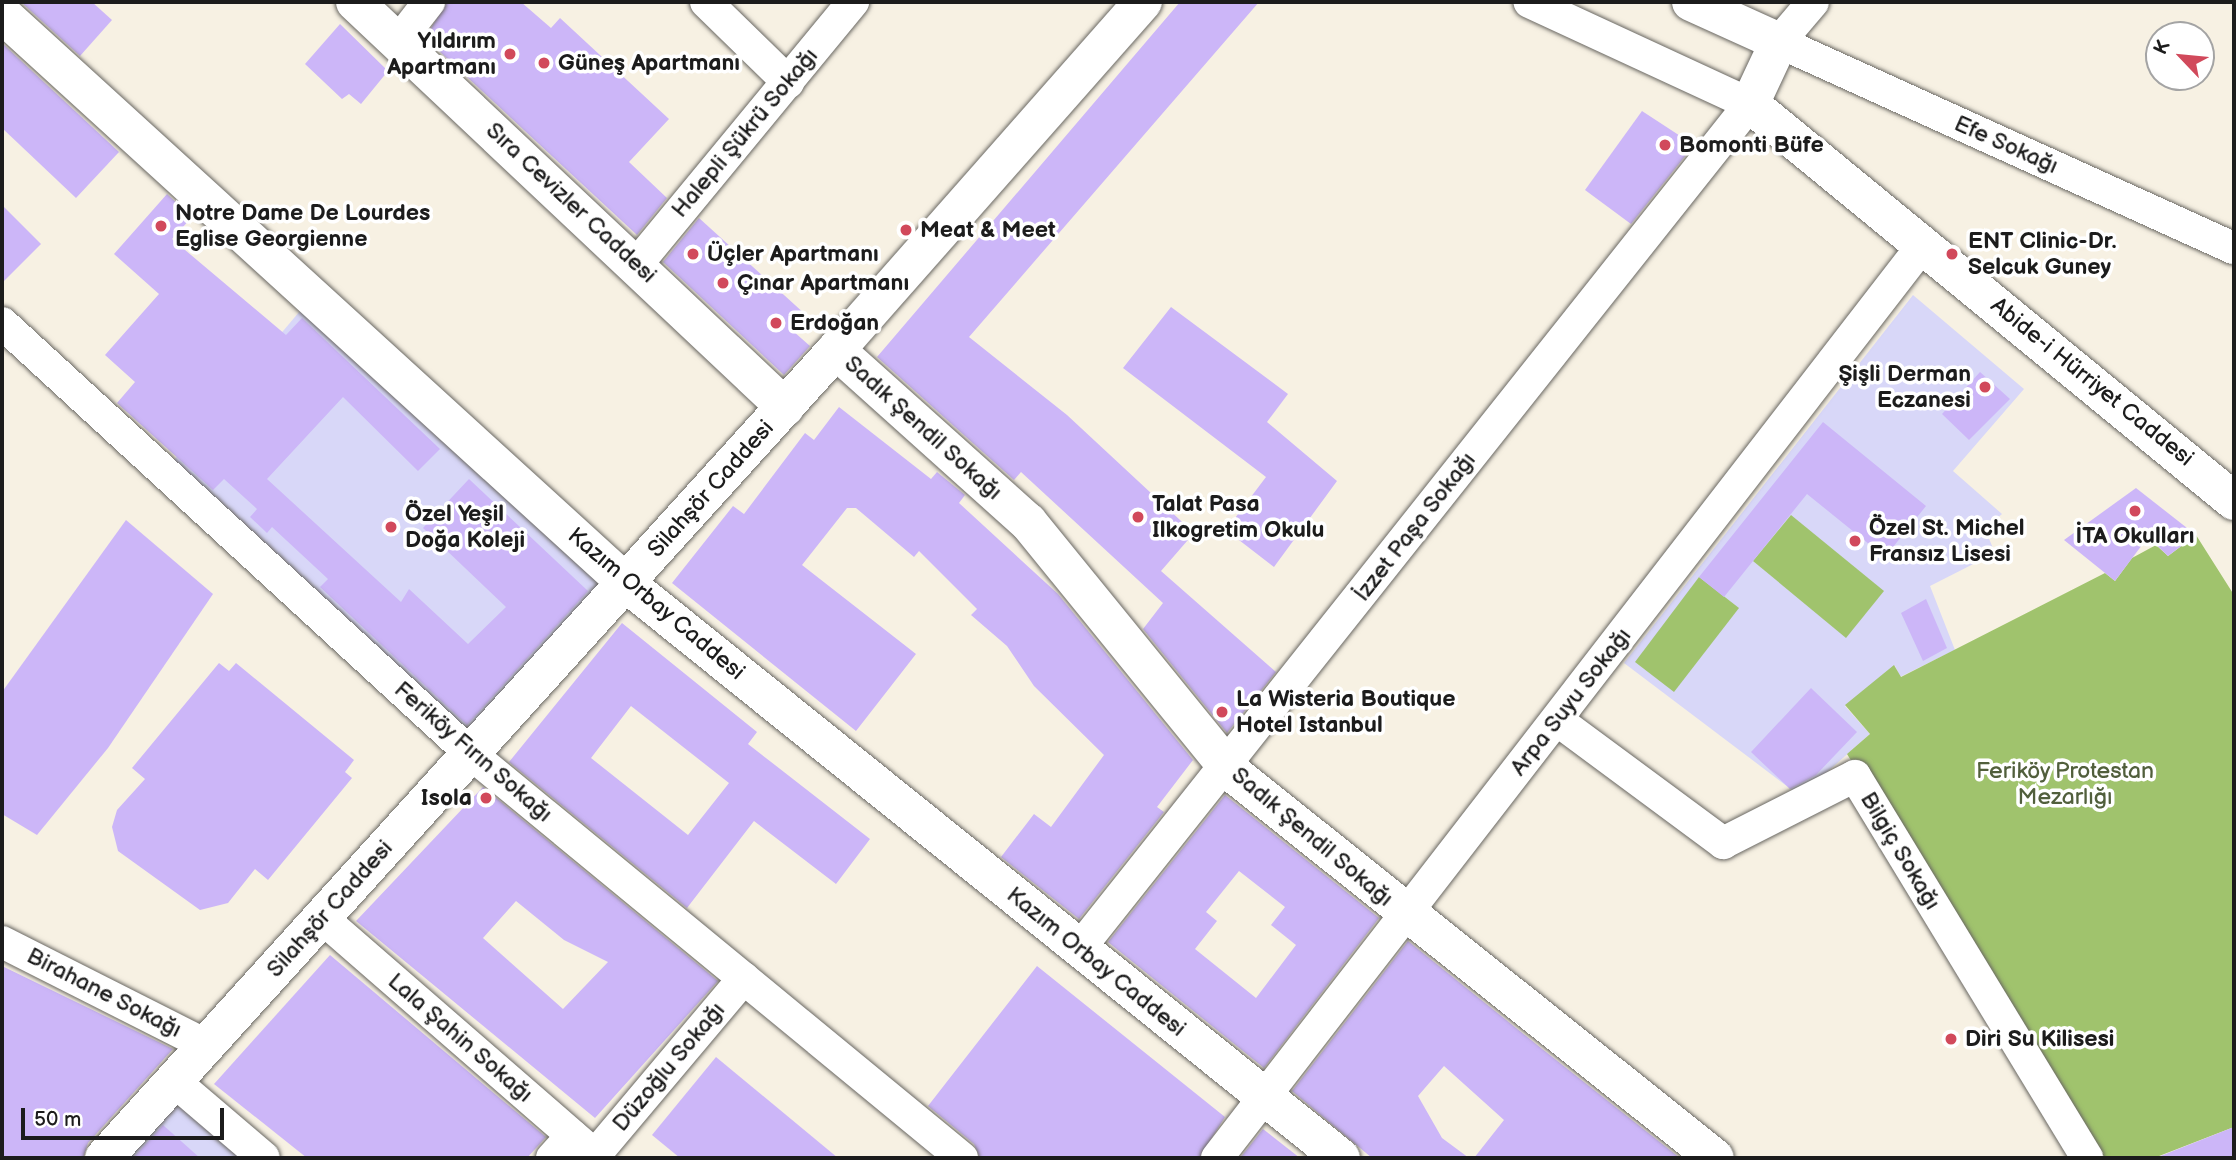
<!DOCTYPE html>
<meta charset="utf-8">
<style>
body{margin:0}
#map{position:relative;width:2236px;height:1160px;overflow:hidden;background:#f7f1e3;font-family:"Balsamiq Sans",sans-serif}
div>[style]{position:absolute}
.built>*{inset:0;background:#d8d7f8}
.green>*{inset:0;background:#a0c36d}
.building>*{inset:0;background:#ccb6f8}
.roads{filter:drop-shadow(0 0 2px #696762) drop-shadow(0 0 2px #696762)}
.minor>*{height:32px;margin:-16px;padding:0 16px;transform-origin:16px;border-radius:16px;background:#fff}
.tertiary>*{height:38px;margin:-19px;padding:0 19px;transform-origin:19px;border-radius:19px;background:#fff}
.secondary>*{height:38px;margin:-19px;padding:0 19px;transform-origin:19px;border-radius:19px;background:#fff}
.dots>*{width:19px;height:19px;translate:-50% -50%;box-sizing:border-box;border:4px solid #fff;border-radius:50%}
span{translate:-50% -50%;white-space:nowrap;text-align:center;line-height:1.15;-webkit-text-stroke:7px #fff;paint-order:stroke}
.poi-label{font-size:23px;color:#1c1c1c;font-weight:700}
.right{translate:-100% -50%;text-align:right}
.left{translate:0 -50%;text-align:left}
.street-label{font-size:23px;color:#1c1c1c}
.park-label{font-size:23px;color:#515f3c}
.frame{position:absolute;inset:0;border:4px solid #1c1c1c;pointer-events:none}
.north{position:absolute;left:2145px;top:21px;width:70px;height:70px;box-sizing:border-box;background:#fff;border:2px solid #a4a4a4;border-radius:50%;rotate:296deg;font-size:19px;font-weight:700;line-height:28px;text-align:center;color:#1c1c1c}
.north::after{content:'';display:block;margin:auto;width:24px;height:32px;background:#d1495b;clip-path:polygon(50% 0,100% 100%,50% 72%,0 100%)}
.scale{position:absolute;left:21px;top:1108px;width:203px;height:32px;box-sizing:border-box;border:4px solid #1c1c1c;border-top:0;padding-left:9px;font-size:21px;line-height:24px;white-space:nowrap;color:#1c1c1c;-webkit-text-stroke:5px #fff;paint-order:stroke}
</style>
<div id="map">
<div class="built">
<div style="clip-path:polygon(1913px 295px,2024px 389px,1953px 471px,2002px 514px,1985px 529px,1995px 553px,1930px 586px,1955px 650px,1900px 677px,1895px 666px,1845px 706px,1870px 734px,1800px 796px,1624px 663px)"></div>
<div style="clip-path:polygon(305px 305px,612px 588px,473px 742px,169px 466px)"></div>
<div style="clip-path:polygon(173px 1093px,240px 1158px,115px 1158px)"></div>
</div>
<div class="green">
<div style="clip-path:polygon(1791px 515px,1884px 591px,1846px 638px,1753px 561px)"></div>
<div style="clip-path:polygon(2196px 535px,2234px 595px,2234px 1127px,2154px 1158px,2099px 1158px,1847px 754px,1870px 734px,1845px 705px,1894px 665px,1901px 677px,2105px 573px,2115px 581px,2132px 558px,2156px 545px,2168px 556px)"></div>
<div style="clip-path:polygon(1699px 577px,1739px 608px,1674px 692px,1635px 662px)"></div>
</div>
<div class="building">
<div style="clip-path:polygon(21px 2px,92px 2px,112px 20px,80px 56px)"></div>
<div style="clip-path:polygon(447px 2px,521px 2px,551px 28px,560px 18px,669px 119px,629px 162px,667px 198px,637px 235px,425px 38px)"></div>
<div style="clip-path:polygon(1180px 2px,1259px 2px,969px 337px,1067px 415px,1194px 533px,1161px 571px,1276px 672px,1227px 733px,1143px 629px,1163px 603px,1021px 472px,1014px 480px,877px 357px)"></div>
<div style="clip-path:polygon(340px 24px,388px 71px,361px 104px,349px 94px,342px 99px,305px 64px)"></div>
<div style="clip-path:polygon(2px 43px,119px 152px,76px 198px,2px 128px)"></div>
<div style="clip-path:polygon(1642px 111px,1694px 145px,1631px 224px,1585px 190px)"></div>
<div style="clip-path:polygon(167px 194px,192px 217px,172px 239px,286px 335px,302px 318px,440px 449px,418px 471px,343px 397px,267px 479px,401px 602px,409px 589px,468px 644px,506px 607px,423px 528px,469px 479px,588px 591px,467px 725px,320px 587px,328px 579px,272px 527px,267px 533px,250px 517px,257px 509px,224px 479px,213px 490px,117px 403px,135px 382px,105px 355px,159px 294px,114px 254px)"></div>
<div style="clip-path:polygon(2px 205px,41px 244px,2px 283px)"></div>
<div style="clip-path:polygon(699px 218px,806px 315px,793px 331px,810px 346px,784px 375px,663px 262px)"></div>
<div style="clip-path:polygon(1171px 307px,1288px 394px,1267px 422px,1337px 481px,1274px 567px,1226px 530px,1266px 477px,1123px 368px)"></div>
<div style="clip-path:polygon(1980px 372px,2010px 399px,1969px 440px,1942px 414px)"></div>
<div style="clip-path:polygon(839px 407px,931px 479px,937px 472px,965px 495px,959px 503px,1058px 594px,1193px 760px,1157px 807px,1164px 812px,1079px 919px,1001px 857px,1034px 814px,1051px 827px,1104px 755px,1034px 686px,1007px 646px,971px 615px,977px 609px,919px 551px,914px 557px,856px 508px,847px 508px,802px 565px,916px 654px,856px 731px,672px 583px,733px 506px,744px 514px,805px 433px,814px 440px)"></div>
<div style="clip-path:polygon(1823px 422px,1926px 506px,1885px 557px,1807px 494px,1724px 597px,1699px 577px)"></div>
<div style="clip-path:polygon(2136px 488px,2196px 535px,2168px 556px,2148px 537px,2115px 581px,2064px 540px)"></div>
<div style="clip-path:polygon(126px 520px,213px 594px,108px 748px,37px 835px,2px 814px,2px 692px)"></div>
<div style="clip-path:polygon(1926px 599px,1947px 648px,1923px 661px,1901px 613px)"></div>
<div style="clip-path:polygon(evenodd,622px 623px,757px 732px,748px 744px,870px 839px,836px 884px,754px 821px,687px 908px,509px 762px,622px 623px,631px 706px,729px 783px,688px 835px,591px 758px,631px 706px)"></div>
<div style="clip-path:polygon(219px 663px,229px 671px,236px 663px,354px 760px,345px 772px,352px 778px,268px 880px,255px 869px,228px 903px,200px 910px,118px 851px,112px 827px,117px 810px,145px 779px,132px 768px)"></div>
<div style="clip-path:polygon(1811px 688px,1857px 732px,1816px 775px,1790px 789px,1751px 752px)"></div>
<div style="clip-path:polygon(evenodd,483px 787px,718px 981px,595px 1118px,356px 921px,483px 787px,516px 901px,564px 940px,608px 962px,563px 1009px,483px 938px,516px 901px)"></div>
<div style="clip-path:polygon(evenodd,1225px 795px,1379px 918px,1264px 1068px,1108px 942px,1225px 795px,1239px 871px,1285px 907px,1271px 925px,1296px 945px,1256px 998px,1195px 949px,1217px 921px,1206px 912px,1239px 871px)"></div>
<div style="clip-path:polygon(1408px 941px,1541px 1048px,1680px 1158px,1474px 1158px,1504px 1120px,1444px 1066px,1418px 1096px,1442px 1138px,1469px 1158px,1372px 1158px,1292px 1091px)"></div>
<div style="clip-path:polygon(330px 955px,546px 1137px,527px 1158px,307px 1158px,214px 1084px)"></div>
<div style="clip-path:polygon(2px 966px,173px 1049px,88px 1143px,83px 1158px,2px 1158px)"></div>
<div style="clip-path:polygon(1037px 966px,1225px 1117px,1199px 1158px,980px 1158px,974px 1144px,928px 1106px)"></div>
<div style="clip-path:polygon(716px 1057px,838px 1158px,680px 1158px,652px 1135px)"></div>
<div style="clip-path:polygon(163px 1125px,200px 1158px,133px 1158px)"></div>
<div style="clip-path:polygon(2234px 1127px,2234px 1158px,2158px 1158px,2158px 1157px)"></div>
<div style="clip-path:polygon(1263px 1129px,1300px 1158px,1240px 1158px)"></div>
</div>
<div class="roads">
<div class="minor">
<div style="left:706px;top:2px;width:115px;rotate:44.3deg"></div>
<div style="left:1813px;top:2px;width:52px;rotate:130.4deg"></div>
<div style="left:1779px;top:42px;width:499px;rotate:24.4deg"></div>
<div style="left:398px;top:42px;width:51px;rotate:-52.2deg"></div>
<div style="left:637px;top:264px;width:340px;rotate:-50.5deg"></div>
<div style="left:2px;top:323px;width:637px;rotate:42.58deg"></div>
<div style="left:471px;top:754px;width:636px;rotate:39.45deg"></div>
<div style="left:1557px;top:720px;width:207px;rotate:36.5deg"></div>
<div style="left:1723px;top:843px;width:148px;rotate:-26.9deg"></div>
<div style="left:1855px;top:776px;width:447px;rotate:58.7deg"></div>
<div style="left:322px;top:918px;width:366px;rotate:41deg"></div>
<div style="left:2px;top:942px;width:229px;rotate:26.8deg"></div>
<div style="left:1079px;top:949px;width:1079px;rotate:-51.55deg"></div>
<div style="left:1750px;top:104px;width:243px;rotate:-155.2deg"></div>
<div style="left:174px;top:1081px;width:118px;rotate:40.5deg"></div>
<div style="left:595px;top:1155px;width:231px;rotate:-49.9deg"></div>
<div style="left:552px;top:1158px;width:30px;rotate:-48deg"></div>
<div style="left:1217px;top:1158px;width:1154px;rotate:-52.29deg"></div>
</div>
<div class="tertiary">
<div style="left:355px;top:2px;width:591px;rotate:43.29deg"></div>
<div style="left:2px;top:14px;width:846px;rotate:42.36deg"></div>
<div style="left:627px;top:584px;width:916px;rotate:38.8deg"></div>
<div style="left:836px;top:350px;width:258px;rotate:41.9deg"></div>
<div style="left:1028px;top:522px;width:321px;rotate:50.9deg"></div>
<div style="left:1230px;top:771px;width:620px;rotate:38.59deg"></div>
<div style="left:104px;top:1158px;width:1090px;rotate:-47.83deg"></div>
<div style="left:836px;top:350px;width:464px;rotate:-48.6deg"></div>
</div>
<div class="secondary">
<div style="left:1691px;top:2px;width:97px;rotate:24.4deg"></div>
<div style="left:1779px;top:42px;width:68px;rotate:115.1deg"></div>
<div style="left:1750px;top:104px;width:626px;rotate:39.36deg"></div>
</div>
</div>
<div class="dots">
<div style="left:510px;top:54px;background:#d1495b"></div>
<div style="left:544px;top:63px;background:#d1495b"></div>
<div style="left:1665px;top:145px;background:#d1495b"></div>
<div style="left:161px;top:226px;background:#d1495b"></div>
<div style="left:906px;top:230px;background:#d1495b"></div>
<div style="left:693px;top:254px;background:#d1495b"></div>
<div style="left:1952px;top:254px;background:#d1495b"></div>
<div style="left:723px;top:283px;background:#d1495b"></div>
<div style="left:776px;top:323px;background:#d1495b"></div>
<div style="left:1985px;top:387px;background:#d1495b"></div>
<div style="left:2135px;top:511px;background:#d1495b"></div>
<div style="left:1138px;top:517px;background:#d1495b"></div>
<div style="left:391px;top:527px;background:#d1495b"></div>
<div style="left:1855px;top:541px;background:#d1495b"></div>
<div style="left:1222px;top:712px;background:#d1495b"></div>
<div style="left:486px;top:798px;background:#d1495b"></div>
<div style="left:1951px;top:1039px;background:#d1495b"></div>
</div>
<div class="poi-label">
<span class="right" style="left:496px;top:54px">Yıldırım<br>Apartmanı</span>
<span class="left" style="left:558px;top:63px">Güneş Apartmanı</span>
<span class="left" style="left:1679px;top:145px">Bomonti Büfe</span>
<span class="left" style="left:175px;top:226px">Notre Dame De Lourdes<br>Eglise Georgienne</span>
<span class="left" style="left:920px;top:230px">Meat &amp; Meet</span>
<span class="left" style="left:1968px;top:254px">ENT Clinic-Dr.<br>Selcuk Guney</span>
<span class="left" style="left:707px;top:254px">Üçler Apartmanı</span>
<span class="left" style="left:737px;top:283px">Çınar Apartmanı</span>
<span class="left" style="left:790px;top:323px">Erdoğan</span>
<span class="right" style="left:1971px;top:387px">Şişli Derman<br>Eczanesi</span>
<span class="left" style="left:1152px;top:517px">Talat Pasa<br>Ilkogretim Okulu</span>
<span class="left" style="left:405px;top:527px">Özel Yeşil<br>Doğa Koleji</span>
<span class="left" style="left:1869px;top:541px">Özel St. Michel<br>Fransız Lisesi</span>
<span style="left:2135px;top:536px">İTA Okulları</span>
<span class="left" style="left:1236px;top:712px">La Wisteria Boutique<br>Hotel Istanbul</span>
<span class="right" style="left:472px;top:798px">Isola</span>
<span class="left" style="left:1965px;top:1039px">Diri Su Kilisesi</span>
</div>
<div class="street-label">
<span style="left:745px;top:133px;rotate:-50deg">Halepli Şükrü Sokağı</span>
<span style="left:2006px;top:145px;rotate:24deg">Efe Sokağı</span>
<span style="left:571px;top:203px;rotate:43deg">Sıra Cevizler Caddesi</span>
<span style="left:2092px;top:382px;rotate:39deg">Abide-i Hürriyet Caddesi</span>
<span style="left:923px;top:428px;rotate:42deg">Sadık Şendil Sokağı</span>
<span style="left:711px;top:489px;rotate:-48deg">Silahşör Caddesi</span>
<span style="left:1415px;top:527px;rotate:-52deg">İzzet Paşa Sokağı</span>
<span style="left:656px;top:604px;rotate:40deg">Kazım Orbay Caddesi</span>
<span style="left:1571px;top:702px;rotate:-52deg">Arpa Suyu Sokağı</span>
<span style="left:473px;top:752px;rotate:41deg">Feriköy Fırın Sokağı</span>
<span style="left:1312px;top:837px;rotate:40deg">Sadık Şendil Sokağı</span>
<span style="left:1900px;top:851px;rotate:59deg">Bilgiç Sokağı</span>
<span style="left:330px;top:909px;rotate:-48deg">Silahşör Caddesi</span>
<span style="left:1096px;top:962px;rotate:39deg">Kazım Orbay Caddesi</span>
<span style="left:104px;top:993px;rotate:27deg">Birahane Sokağı</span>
<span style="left:460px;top:1038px;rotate:41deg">Lala Şahin Sokağı</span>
<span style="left:669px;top:1067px;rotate:-50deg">Düzoğlu Sokağı</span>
</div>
<div class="park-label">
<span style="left:2065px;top:784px">Feriköy Protestan<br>Mezarlığı</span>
</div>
<div class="frame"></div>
<div class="north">K</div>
<div class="scale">50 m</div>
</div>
